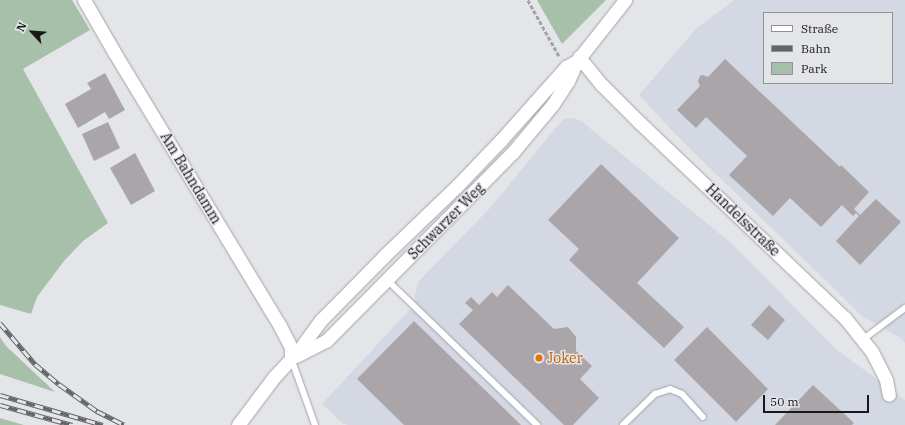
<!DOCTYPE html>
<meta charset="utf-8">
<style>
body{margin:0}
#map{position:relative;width:905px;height:425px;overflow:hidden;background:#e4e5e9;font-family:"IBM Plex Serif",serif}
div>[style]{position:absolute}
.built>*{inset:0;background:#d4d8e3}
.green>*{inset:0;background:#a6c0a9}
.building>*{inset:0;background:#a9a5a8}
.path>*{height:2.5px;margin-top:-1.25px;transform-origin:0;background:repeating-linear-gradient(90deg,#a2a3a6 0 4px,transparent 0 6px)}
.roads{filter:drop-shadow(0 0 1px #a2a4a8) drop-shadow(0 0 1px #a2a4a8)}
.service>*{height:6px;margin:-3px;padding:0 3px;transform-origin:3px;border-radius:3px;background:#fff}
.minor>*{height:13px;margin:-6.5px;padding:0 6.5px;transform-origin:6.5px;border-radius:6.5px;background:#fff}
.rail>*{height:4.5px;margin-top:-2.25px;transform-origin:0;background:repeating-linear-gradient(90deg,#e4e5e9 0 9px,#646567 0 18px);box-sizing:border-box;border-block:1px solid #646567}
.dots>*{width:11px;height:11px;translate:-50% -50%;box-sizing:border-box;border:2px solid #e4e5e9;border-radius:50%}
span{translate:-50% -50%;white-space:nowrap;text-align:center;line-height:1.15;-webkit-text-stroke:3px #e4e5e9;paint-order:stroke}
.street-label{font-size:14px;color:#18181a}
.food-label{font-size:14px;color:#c56008}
.left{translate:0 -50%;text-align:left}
.legend{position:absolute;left:763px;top:12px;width:130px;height:72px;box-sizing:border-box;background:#e4e5e9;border:1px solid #929396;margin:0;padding:5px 7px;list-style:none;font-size:12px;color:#18181a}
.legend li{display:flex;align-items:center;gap:8px;height:20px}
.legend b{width:20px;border:1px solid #929396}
.north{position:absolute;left:12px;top:12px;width:40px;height:40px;-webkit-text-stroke:3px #e4e5e9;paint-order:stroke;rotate:296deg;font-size:11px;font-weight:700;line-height:16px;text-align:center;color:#18181a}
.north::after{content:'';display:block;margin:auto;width:14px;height:18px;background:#18181a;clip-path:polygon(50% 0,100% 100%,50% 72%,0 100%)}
.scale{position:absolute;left:763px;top:395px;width:106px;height:18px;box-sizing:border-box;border:2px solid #18181a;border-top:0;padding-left:5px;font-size:12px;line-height:14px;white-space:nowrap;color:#18181a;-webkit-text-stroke:3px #e4e5e9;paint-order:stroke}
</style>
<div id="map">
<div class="built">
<div style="clip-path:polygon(evenodd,734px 0,905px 0,905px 343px,899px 337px,862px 316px,685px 144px,639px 95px,697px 28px,734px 0,764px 13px,892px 13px,892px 83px,764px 83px,764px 13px)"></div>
<div style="clip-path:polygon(572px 118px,581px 121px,731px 243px,837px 350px,905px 400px,905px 425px,348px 425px,341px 422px,322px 404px,415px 304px,415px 295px,419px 281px,490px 208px,554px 130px,564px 119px)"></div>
</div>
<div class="green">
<div style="clip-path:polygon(0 0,72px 0,90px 30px,23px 69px,108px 223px,83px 241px,64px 261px,37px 297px,31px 314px,0 305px)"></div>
<div style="clip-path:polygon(537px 0,606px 0,562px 44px)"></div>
<div style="clip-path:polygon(0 337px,6px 346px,55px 392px,0 374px)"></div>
<div style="clip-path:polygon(0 418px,24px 425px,0 425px)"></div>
</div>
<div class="building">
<div style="clip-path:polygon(725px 59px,840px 167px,841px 165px,869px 192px,854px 209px,860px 215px,876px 199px,901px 222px,860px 265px,836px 241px,859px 216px,856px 213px,853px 216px,842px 205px,821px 227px,790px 198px,773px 216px,729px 175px,747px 156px,706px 117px,696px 128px,677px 110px,700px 86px,698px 81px,700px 76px,703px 75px,708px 77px)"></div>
<div style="clip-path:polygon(105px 73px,125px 110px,109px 119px,105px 112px,78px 128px,65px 104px,91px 89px,87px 83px)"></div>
<div style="clip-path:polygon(108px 122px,120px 148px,94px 161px,82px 134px)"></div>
<div style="clip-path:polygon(135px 153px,155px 191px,131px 205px,110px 168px)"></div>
<div style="clip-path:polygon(601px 164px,679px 238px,637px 283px,684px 327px,664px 348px,569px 260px,579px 249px,548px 220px)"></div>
<div style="clip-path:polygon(508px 285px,554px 329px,568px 327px,576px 337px,576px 351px,592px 366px,580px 379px,599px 398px,573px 425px,564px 425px,459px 324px,473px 310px,465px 303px,471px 297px,479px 305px,492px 292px,497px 297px)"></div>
<div style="clip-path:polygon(769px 305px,785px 320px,768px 340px,751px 325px)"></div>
<div style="clip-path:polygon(414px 321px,521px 425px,404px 425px,357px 379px)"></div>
<div style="clip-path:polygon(707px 327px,768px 389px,736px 422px,674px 360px)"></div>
<div style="clip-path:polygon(813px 385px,854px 423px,852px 425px,775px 425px)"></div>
</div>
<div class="path">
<div style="left:528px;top:0;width:64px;rotate:61deg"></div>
</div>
<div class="roads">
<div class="service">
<div style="left:387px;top:280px;width:209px;rotate:44deg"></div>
<div style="left:862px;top:340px;width:54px;rotate:-36.7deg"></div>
<div style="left:291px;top:358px;width:71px;rotate:70.3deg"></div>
<div style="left:623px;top:425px;width:45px;rotate:-44.1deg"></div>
<div style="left:655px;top:394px;width:16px;rotate:-18deg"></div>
<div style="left:670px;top:389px;width:13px;rotate:23deg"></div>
<div style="left:682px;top:394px;width:31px;rotate:48deg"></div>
</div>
<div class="minor">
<div style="left:84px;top:0;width:60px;rotate:60deg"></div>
<div style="left:114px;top:52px;width:320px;rotate:58.8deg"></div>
<div style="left:280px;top:326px;width:25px;rotate:63deg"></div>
<div style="left:291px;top:348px;width:10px;rotate:90deg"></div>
<div style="left:579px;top:57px;width:36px;rotate:51deg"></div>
<div style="left:602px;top:85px;width:52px;rotate:45deg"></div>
<div style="left:639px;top:122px;width:284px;rotate:43.6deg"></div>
<div style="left:845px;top:318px;width:43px;rotate:51.5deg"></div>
<div style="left:872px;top:352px;width:31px;rotate:63deg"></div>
<div style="left:886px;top:380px;width:15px;rotate:79deg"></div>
<div style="left:296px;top:356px;width:34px;rotate:-27deg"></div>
<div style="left:326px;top:341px;width:266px;rotate:-45.3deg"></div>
<div style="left:513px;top:152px;width:62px;rotate:-50.2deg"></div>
<div style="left:553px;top:104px;width:27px;rotate:-57deg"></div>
<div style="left:568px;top:81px;width:22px;rotate:-66deg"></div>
<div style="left:577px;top:61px;width:78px;rotate:-51.8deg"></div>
<div style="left:238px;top:425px;width:60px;rotate:-53.1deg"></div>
<div style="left:274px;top:377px;width:37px;rotate:-47deg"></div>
<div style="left:299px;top:350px;width:37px;rotate:-54deg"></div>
<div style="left:321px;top:320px;width:91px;rotate:-45.4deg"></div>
<div style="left:385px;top:255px;width:100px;rotate:-43.8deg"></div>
<div style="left:457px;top:186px;width:64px;rotate:-46.3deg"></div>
<div style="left:501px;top:140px;width:98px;rotate:-48.3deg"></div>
<div style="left:566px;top:67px;width:13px;rotate:-29deg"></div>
</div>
</div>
<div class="rail">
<div style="left:0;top:323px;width:54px;rotate:49.5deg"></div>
<div style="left:35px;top:364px;width:31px;rotate:40deg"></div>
<div style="left:59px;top:384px;width:47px;rotate:35.4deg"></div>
<div style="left:97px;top:411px;width:30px;rotate:27deg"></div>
<div style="left:0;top:395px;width:107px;rotate:16.2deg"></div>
<div style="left:0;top:405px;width:75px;rotate:15.5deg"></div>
</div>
<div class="dots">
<div style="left:539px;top:358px;background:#e8710a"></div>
</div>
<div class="street-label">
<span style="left:191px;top:178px;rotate:59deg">Am Bahndamm</span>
<span style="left:743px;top:220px;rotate:44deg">Handelsstraße</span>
<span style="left:446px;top:221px;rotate:-45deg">Schwarzer Weg</span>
</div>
<div class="food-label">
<span class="left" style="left:547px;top:358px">Joker</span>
</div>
<ul class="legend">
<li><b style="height:5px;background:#fff"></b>Straße</li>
<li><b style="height:5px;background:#646567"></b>Bahn</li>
<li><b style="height:11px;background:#a6c0a9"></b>Park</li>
</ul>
<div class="north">N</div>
<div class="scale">50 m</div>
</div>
